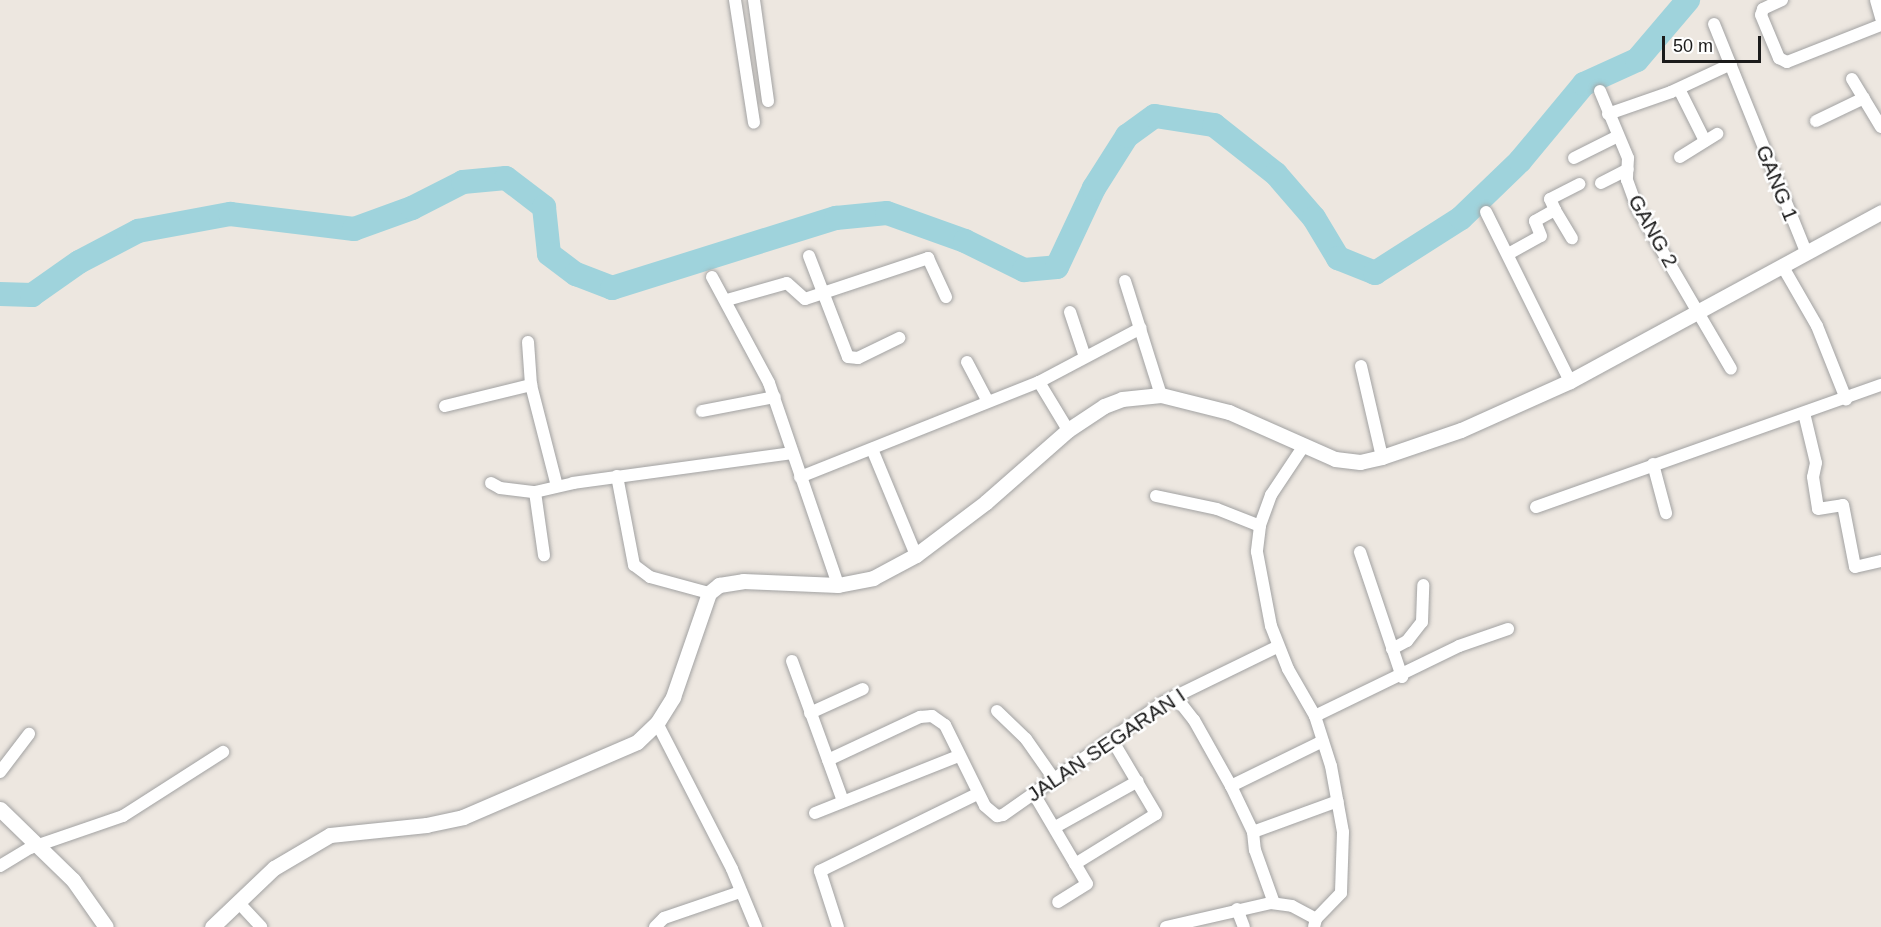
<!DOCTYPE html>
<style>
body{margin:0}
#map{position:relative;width:1881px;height:927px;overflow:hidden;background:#ede7e0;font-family:Arial,sans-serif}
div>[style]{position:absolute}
.river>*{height:24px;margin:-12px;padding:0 12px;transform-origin:12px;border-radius:12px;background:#9fd3dc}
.roads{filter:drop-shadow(0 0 2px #a2a2a2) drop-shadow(0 0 2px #a2a2a2)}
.minor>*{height:12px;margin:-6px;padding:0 6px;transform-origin:6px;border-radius:6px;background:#fff}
.tertiary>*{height:15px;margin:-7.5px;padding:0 7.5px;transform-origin:7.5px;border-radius:7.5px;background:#fff}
span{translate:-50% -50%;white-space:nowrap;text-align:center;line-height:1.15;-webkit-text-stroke:5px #fff;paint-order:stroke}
.street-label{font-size:21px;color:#1b1b1b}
.scale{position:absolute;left:1662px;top:36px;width:99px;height:27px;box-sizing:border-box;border:3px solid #1b1b1b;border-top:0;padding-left:8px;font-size:18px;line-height:21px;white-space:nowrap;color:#1b1b1b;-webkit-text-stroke:4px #fff;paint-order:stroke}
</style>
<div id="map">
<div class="river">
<div style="left:0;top:294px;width:32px;rotate:2deg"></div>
<div style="left:32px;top:295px;width:57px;rotate:-35.1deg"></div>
<div style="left:79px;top:262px;width:67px;rotate:-27.7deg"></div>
<div style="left:138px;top:231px;width:94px;rotate:-10.5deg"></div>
<div style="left:230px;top:214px;width:125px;rotate:6.9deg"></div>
<div style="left:354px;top:229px;width:62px;rotate:-19.9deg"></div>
<div style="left:412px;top:208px;width:57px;rotate:-27deg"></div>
<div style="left:463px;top:182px;width:43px;rotate:-5.3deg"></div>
<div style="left:506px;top:178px;width:48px;rotate:37.3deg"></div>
<div style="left:544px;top:207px;width:47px;rotate:83.9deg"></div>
<div style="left:549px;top:254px;width:34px;rotate:37deg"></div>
<div style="left:576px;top:274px;width:39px;rotate:21deg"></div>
<div style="left:612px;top:288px;width:235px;rotate:-17.4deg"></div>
<div style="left:836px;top:218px;width:51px;rotate:-5.6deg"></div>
<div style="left:887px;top:213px;width:83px;rotate:19.7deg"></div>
<div style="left:965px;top:241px;width:66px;rotate:26.2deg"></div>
<div style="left:1024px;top:270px;width:33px;rotate:-5deg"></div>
<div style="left:1057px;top:267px;width:87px;rotate:-64.9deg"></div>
<div style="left:1094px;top:188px;width:62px;rotate:-57.6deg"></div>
<div style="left:1127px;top:136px;width:34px;rotate:-36deg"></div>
<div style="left:1155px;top:116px;width:60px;rotate:8.7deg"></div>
<div style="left:1214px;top:125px;width:79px;rotate:38.3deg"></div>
<div style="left:1276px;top:174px;width:58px;rotate:49.2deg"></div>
<div style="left:1314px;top:218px;width:47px;rotate:59deg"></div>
<div style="left:1338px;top:258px;width:40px;rotate:22deg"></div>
<div style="left:1375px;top:273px;width:102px;rotate:-32.6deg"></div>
<div style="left:1461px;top:218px;width:82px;rotate:-44deg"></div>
<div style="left:1520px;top:161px;width:100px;rotate:-50.3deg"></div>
<div style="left:1584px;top:84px;width:58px;rotate:-24.4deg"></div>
<div style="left:1637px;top:60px;width:79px;rotate:-49.6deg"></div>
</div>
<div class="roads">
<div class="minor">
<div style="left:735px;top:0;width:124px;rotate:81.2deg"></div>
<div style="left:754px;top:0;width:102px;rotate:82.1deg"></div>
<div style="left:1782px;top:0;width:21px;rotate:155deg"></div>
<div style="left:1763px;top:9px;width:6px;rotate:108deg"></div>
<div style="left:1761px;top:15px;width:47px;rotate:67.3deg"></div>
<div style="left:1779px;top:58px;width:9px;rotate:27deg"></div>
<div style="left:1787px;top:62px;width:101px;rotate:-21.5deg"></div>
<div style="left:1876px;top:0;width:19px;rotate:74deg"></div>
<div style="left:1714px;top:24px;width:248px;rotate:68deg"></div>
<div style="left:1852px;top:79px;width:56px;rotate:58.9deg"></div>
<div style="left:1679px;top:89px;width:58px;rotate:63.4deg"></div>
<div style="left:1600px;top:91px;width:73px;rotate:67.3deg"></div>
<div style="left:1628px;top:158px;width:22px;rotate:93deg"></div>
<div style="left:1627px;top:180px;width:30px;rotate:70deg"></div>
<div style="left:1637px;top:208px;width:186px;rotate:59.7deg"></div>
<div style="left:1608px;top:114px;width:67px;rotate:-19.2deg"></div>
<div style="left:1671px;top:92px;width:66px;rotate:-25deg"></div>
<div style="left:1816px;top:121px;width:53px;rotate:-25.6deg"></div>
<div style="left:1680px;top:157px;width:44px;rotate:-31.9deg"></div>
<div style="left:1574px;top:158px;width:49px;rotate:-26.6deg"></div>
<div style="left:1601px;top:183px;width:30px;rotate:-27deg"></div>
<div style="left:1555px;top:210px;width:33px;rotate:59deg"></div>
<div style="left:1486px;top:212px;width:189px;rotate:63.6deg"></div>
<div style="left:1510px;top:253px;width:35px;rotate:-29deg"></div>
<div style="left:1541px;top:236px;width:16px;rotate:-112deg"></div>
<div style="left:1535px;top:221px;width:23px;rotate:-29deg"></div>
<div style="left:1555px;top:210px;width:12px;rotate:-114deg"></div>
<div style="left:1550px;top:199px;width:33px;rotate:-27deg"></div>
<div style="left:809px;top:256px;width:108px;rotate:68.9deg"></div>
<div style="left:848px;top:357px;width:10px;rotate:6deg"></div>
<div style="left:858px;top:358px;width:46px;rotate:-26deg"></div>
<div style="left:1783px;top:267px;width:68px;rotate:60deg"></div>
<div style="left:1817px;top:326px;width:79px;rotate:68.3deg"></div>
<div style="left:712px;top:277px;width:120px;rotate:61.7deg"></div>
<div style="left:769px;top:383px;width:213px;rotate:71.1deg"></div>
<div style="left:1125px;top:281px;width:120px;rotate:72.5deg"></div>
<div style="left:727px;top:300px;width:62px;rotate:-15.8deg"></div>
<div style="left:787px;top:283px;width:24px;rotate:42deg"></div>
<div style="left:805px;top:299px;width:130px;rotate:-18.4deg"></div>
<div style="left:928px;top:258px;width:43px;rotate:65.2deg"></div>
<div style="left:1070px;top:312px;width:47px;rotate:71.6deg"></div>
<div style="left:528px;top:342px;width:43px;rotate:86deg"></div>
<div style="left:531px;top:385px;width:104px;rotate:75.6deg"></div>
<div style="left:967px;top:362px;width:43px;rotate:62.2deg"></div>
<div style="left:1361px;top:366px;width:93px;rotate:77deg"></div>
<div style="left:1039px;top:382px;width:56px;rotate:58.9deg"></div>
<div style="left:445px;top:406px;width:89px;rotate:-13.7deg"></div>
<div style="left:702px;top:411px;width:74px;rotate:-10.9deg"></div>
<div style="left:1804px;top:413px;width:51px;rotate:76.5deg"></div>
<div style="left:1816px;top:463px;width:14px;rotate:102deg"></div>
<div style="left:1813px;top:477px;width:32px;rotate:81deg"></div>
<div style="left:1818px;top:509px;width:25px;rotate:-9deg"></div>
<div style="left:1843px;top:505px;width:63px;rotate:79deg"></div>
<div style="left:1855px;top:567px;width:27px;rotate:-13deg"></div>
<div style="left:1303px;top:447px;width:58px;rotate:123.7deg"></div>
<div style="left:1271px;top:495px;width:33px;rotate:110deg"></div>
<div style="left:1260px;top:526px;width:26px;rotate:97deg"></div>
<div style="left:1257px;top:552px;width:75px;rotate:79.3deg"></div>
<div style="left:1271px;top:626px;width:46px;rotate:68.4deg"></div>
<div style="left:1288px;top:669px;width:54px;rotate:60.1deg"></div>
<div style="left:1315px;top:716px;width:52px;rotate:72.3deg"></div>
<div style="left:1331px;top:766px;width:67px;rotate:79.7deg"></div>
<div style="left:1343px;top:832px;width:61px;rotate:91.9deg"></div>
<div style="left:1341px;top:893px;width:36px;rotate:134deg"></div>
<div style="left:1316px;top:919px;width:8px;rotate:104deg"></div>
<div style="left:872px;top:449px;width:115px;rotate:67.5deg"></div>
<div style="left:1653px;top:464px;width:51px;rotate:75.1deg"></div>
<div style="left:617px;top:476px;width:91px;rotate:79.2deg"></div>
<div style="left:634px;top:565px;width:20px;rotate:37deg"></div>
<div style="left:650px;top:577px;width:61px;rotate:15.2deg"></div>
<div style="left:800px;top:477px;width:257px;rotate:-21.7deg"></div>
<div style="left:1039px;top:382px;width:115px;rotate:-27.9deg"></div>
<div style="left:491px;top:483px;width:10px;rotate:29deg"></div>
<div style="left:500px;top:488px;width:35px;rotate:7deg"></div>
<div style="left:535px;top:492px;width:39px;rotate:-13deg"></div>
<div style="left:573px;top:483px;width:221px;rotate:-7.8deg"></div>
<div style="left:535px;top:492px;width:64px;rotate:81.9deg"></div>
<div style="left:1156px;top:496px;width:62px;rotate:12deg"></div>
<div style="left:1217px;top:509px;width:46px;rotate:21.6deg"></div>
<div style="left:1536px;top:507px;width:366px;rotate:-19.5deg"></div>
<div style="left:1360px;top:552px;width:132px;rotate:71.4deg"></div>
<div style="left:1392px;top:649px;width:17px;rotate:-28deg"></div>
<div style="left:1407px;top:641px;width:24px;rotate:-52deg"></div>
<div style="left:1422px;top:622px;width:37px;rotate:-88deg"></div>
<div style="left:792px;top:661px;width:149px;rotate:70deg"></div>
<div style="left:1175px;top:696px;width:31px;rotate:52deg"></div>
<div style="left:1194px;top:720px;width:76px;rotate:60.7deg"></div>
<div style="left:1231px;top:786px;width:102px;rotate:-26.1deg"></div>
<div style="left:997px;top:711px;width:40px;rotate:44deg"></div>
<div style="left:1026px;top:739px;width:49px;rotate:55deg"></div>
<div style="left:810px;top:713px;width:58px;rotate:-24.4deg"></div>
<div style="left:1315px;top:716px;width:160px;rotate:-25.9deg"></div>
<div style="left:1459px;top:646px;width:52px;rotate:-19.1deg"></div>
<div style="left:657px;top:723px;width:164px;rotate:62.8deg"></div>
<div style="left:732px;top:869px;width:63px;rotate:67.5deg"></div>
<div style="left:828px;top:760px;width:102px;rotate:-25.1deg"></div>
<div style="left:920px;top:717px;width:12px;rotate:-5deg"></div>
<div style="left:932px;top:716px;width:16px;rotate:35deg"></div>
<div style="left:945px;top:725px;width:90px;rotate:63.7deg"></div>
<div style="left:985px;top:806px;width:16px;rotate:40deg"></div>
<div style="left:997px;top:816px;width:6px;rotate:-9deg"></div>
<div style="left:1003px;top:815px;width:197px;rotate:-35.1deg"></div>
<div style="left:1164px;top:702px;width:126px;rotate:-26deg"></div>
<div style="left:0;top:772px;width:48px;rotate:-52.7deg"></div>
<div style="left:1231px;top:786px;width:51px;rotate:64.4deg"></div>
<div style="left:1253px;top:832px;width:90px;rotate:-20deg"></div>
<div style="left:1034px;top:794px;width:104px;rotate:59.5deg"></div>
<div style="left:1087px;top:884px;width:34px;rotate:148deg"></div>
<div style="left:815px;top:813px;width:154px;rotate:-21.7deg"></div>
<div style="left:1059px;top:825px;width:90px;rotate:-29.1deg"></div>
<div style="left:1253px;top:832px;width:18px;rotate:84deg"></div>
<div style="left:1255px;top:850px;width:56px;rotate:70.3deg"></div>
<div style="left:1075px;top:864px;width:95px;rotate:-31.7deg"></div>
<div style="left:1156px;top:814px;width:88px;rotate:-120.6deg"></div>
<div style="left:0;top:866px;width:35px;rotate:-31deg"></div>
<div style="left:30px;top:848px;width:98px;rotate:-19deg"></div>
<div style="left:123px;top:816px;width:119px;rotate:-32.6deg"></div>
<div style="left:238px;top:902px;width:34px;rotate:47deg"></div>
<div style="left:1237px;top:909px;width:19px;rotate:69deg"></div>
<div style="left:655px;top:927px;width:13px;rotate:-45deg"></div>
<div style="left:664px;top:918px;width:80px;rotate:-18.9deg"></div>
<div style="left:838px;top:927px;width:59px;rotate:-107.8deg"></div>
<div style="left:820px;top:871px;width:175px;rotate:-26.1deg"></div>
<div style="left:1166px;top:927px;width:108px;rotate:-12.9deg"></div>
<div style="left:1271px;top:903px;width:21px;rotate:8deg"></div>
<div style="left:1292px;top:906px;width:27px;rotate:28deg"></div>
</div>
<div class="tertiary">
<div style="left:0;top:809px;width:102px;rotate:44.2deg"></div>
<div style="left:73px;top:880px;width:57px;rotate:54.9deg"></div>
<div style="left:212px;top:927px;width:86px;rotate:-43.6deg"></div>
<div style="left:274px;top:868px;width:65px;rotate:-30.5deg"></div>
<div style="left:330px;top:835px;width:97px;rotate:-5.9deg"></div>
<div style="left:426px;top:825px;width:38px;rotate:-12deg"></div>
<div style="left:463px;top:817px;width:189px;rotate:-23.3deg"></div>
<div style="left:637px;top:742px;width:28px;rotate:-44deg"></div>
<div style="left:657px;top:723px;width:31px;rotate:-58deg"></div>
<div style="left:673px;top:697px;width:110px;rotate:-70.9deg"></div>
<div style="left:709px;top:593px;width:13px;rotate:-39deg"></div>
<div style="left:719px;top:585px;width:24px;rotate:-9deg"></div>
<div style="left:743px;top:581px;width:95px;rotate:2.4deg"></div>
<div style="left:838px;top:585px;width:36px;rotate:-11deg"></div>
<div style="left:873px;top:578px;width:49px;rotate:-28.1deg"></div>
<div style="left:916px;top:555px;width:88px;rotate:-37.1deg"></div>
<div style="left:986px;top:502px;width:109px;rotate:-41.3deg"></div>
<div style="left:1068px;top:430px;width:43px;rotate:-33.7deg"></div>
<div style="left:1104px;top:406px;width:19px;rotate:-21deg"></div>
<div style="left:1122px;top:399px;width:39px;rotate:-6deg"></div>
<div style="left:1161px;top:395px;width:70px;rotate:14deg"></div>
<div style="left:1229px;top:412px;width:116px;rotate:23.9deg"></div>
<div style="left:1335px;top:459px;width:25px;rotate:7deg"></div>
<div style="left:1360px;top:462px;width:23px;rotate:-13deg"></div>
<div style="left:1382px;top:457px;width:83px;rotate:-18.9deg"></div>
<div style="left:1461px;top:430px;width:120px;rotate:-24.2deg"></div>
<div style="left:1570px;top:381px;width:354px;rotate:-28.5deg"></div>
</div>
</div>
<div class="street-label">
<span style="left:1777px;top:183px;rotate:68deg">GANG 1</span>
<span style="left:1653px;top:231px;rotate:61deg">GANG 2</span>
<span style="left:1106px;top:745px;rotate:-34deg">JALAN SEGARAN I</span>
</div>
<div class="scale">50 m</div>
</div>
